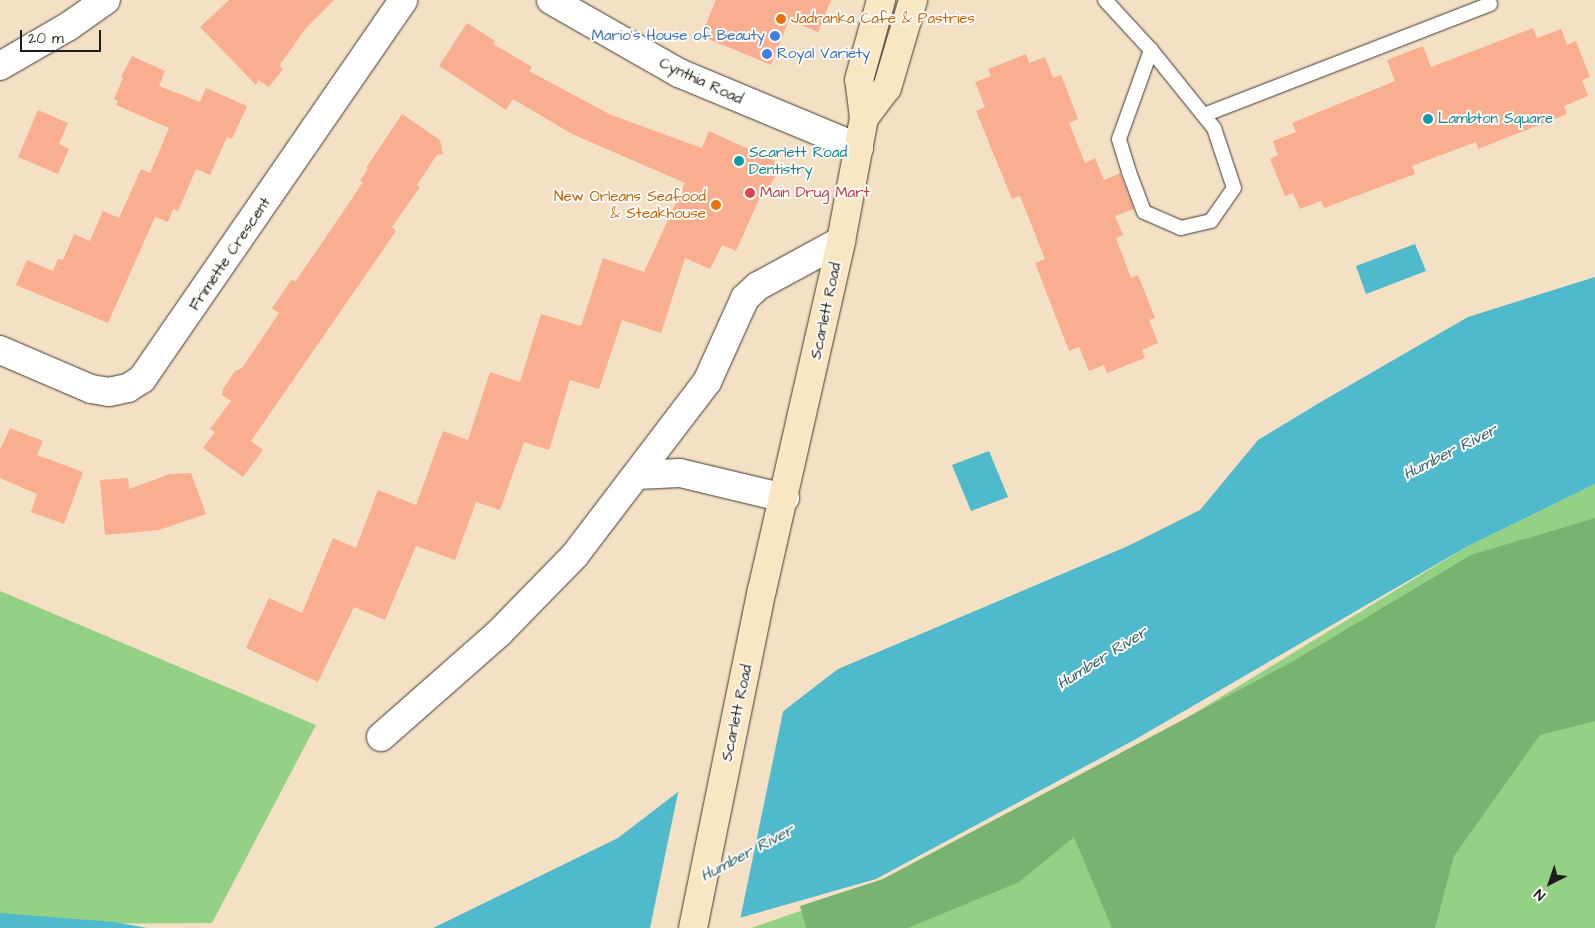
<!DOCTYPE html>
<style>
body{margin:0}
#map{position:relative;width:1595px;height:928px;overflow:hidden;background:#f4e0c4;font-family:"Architects Daughter",sans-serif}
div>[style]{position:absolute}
.green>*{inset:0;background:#95d185}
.forest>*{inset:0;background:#78b372}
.water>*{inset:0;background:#4ebacb}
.pier>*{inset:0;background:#f4e0c4}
.building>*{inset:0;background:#f9ae8f}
.roads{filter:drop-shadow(0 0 1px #3c3935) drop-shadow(0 0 1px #3c3935)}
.lane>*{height:14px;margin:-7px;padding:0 7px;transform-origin:7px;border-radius:7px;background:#fff}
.street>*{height:28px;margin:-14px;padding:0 14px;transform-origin:14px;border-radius:14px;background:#fff}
.secondary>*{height:28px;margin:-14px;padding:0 14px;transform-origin:14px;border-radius:14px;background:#f9e7c3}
.dots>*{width:14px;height:14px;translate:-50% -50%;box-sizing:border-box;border:2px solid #fdfcf7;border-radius:50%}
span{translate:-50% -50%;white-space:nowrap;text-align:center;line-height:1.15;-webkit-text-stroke:4px #fdfcf7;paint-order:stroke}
.food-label{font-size:15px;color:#c56008}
.left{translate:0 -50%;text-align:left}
.right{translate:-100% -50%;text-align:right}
.shop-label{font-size:15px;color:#366cbe}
.street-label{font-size:15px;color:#1c1c1c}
.culture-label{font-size:15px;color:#0d838f}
.health-label{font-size:15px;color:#be3a42}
.water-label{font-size:16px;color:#32636b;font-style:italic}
.north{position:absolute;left:1525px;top:858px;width:50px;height:50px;-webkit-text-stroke:4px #fdfcf7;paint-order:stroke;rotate:221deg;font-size:14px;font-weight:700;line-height:20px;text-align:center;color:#1c1c1c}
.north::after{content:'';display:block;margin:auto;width:18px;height:22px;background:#1c1c1c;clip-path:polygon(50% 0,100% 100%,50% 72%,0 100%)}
.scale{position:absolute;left:20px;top:30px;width:81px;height:22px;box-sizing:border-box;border:2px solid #1c1c1c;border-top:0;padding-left:6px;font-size:15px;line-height:18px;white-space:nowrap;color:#1c1c1c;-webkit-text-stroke:4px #fdfcf7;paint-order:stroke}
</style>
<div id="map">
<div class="green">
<div style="clip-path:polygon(1595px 484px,1595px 928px,751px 928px,884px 882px,1072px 788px,1468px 546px)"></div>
<div style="clip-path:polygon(0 591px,316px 725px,212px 923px,0 924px)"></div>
</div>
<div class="forest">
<div style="clip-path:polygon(1595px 518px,1595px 721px,1540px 735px,1454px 856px,1435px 928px,1112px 928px,1074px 837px,1019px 882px,908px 928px,806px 928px,800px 906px,883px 879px,1290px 663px,1471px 555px)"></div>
</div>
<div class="water">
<div style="clip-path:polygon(1415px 244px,1426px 271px,1366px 294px,1356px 266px)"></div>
<div style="clip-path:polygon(1595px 277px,1595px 484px,1468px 546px,1136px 739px,876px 879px,704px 928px,433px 928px,618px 838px,838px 669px,1128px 546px,1200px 510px,1258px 440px,1319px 403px,1468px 317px)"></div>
<div style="clip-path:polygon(989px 451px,1008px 497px,971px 511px,952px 465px)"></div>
<div style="clip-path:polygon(0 913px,114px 922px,147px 928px,0 928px)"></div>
</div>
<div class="pier">
<div style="clip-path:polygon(784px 707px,740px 920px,713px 928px,650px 928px,679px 788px)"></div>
</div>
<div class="building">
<div style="clip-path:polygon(229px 0,334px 0,306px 28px,279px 66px,283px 69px,269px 87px,258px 80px,256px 85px,200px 27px)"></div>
<div style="clip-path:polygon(716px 0,831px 0,818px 32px,789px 20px,771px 65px,701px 36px)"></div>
<div style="clip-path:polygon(467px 23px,495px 41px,493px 44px,532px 67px,529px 71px,611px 115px,702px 148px,709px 131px,781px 164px,768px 190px,764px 188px,736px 251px,722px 245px,710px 269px,685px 258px,661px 333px,622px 320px,599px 389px,570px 380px,549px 450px,524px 442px,500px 510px,476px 502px,455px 560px,416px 546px,385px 620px,354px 607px,318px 682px,246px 648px,269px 598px,302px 613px,333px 538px,356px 548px,378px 490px,416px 505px,443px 431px,468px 440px,490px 372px,520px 382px,541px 314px,581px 326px,603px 258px,644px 272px,685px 183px,572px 134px,513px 99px,506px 110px,439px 66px)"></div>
<div style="clip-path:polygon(1533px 28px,1537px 38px,1561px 29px,1567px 45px,1576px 41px,1590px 77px,1582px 80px,1588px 96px,1564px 106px,1567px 114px,1478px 149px,1476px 142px,1412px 166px,1415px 174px,1324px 208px,1321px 201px,1300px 209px,1293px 193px,1285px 196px,1270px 159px,1278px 155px,1273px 141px,1296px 132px,1292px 123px,1395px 81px,1387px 60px,1423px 46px,1431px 67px)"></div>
<div style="clip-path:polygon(1026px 54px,1029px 63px,1045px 57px,1053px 78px,1061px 75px,1078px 119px,1069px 123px,1085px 163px,1095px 158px,1104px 180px,1120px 173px,1134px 209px,1115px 216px,1123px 235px,1116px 238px,1131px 278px,1138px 275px,1155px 318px,1149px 320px,1158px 343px,1142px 350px,1145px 358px,1107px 373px,1104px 365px,1089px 371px,1079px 347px,1069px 351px,1035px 263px,1045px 259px,1020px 196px,1012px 199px,976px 111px,985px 107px,975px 82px,991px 76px,988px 69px)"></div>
<div style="clip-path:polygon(132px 56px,165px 71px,159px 86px,200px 102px,206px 88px,247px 106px,232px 139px,227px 137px,210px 175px,196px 169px,178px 211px,173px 209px,168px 222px,155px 217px,108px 323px,16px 285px,27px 260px,53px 271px,58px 259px,63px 260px,74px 234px,90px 241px,103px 211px,119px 218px,141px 169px,150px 173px,169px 128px,116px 105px,118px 101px,114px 99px,123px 78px,121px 77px)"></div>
<div style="clip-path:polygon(38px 110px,68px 123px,59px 144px,69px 149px,58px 174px,18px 157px)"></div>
<div style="clip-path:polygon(402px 114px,440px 140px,443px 154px,437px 155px,417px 185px,420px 187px,392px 227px,396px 231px,251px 441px,263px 450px,243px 477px,203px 448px,215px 432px,210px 429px,231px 401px,222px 395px,223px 389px,235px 371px,242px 368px,279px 313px,272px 308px,292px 279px,295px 282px,343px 212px,363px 182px,360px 181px,368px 169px,366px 168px)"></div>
<div style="clip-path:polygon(10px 428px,43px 441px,37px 455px,83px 472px,64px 524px,31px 512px,37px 494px,0 478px,0 450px)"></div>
<div style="clip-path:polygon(191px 473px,206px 514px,159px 530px,105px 535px,100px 480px,128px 478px,129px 489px,170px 474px)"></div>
</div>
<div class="roads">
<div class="lane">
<div style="left:1105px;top:0;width:68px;rotate:47.4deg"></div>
<div style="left:1151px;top:50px;width:100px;rotate:51.1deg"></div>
<div style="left:1214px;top:128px;width:63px;rotate:71.6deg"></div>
<div style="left:1234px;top:188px;width:40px;rotate:124.9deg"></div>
<div style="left:1211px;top:221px;width:31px;rotate:167deg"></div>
<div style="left:1181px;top:228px;width:40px;rotate:-156.6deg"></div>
<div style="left:1144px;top:212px;width:43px;rotate:-110.6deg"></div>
<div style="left:1129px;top:172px;width:34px;rotate:-107deg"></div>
<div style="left:1119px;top:139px;width:95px;rotate:-70.2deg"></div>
<div style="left:1204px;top:115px;width:307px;rotate:-21.2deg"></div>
</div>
<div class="street">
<div style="left:551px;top:0;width:147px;rotate:29.7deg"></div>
<div style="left:679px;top:73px;width:195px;rotate:22.6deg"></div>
<div style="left:0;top:66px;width:80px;rotate:-30.1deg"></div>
<div style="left:69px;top:26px;width:45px;rotate:-35.1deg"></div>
<div style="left:0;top:350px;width:99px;rotate:23.2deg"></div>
<div style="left:91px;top:389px;width:18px;rotate:9deg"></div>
<div style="left:109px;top:392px;width:19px;rotate:-12deg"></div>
<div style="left:128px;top:388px;width:17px;rotate:-33deg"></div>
<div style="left:142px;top:379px;width:460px;rotate:-55.4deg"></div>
<div style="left:637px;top:475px;width:43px;rotate:-2.7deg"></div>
<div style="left:680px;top:473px;width:108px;rotate:13.4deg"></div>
<div style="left:381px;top:737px;width:157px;rotate:-41.4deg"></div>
<div style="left:499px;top:633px;width:109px;rotate:-45.7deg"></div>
<div style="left:575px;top:555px;width:218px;rotate:-52.7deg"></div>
<div style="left:707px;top:382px;width:92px;rotate:-65.7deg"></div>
<div style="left:745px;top:298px;width:18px;rotate:-43deg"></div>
<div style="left:758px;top:286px;width:94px;rotate:-28.5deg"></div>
</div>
<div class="secondary">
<div style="left:864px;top:118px;width:38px;rotate:-53deg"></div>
<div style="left:887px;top:88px;width:92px;rotate:-73.5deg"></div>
<div style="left:693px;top:928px;width:345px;rotate:-78.5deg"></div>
<div style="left:762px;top:590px;width:358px;rotate:-77.2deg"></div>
<div style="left:841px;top:241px;width:125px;rotate:-79.4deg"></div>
<div style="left:864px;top:118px;width:38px;rotate:-97deg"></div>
<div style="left:859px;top:80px;width:83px;rotate:-74.6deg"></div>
</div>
</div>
<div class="dots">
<div style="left:781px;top:19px;background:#e8710a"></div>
<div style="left:775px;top:36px;background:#3f7fe0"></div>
<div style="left:767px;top:54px;background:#3f7fe0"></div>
<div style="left:1428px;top:119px;background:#0f9aa8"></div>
<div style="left:739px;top:161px;background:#0f9aa8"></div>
<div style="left:750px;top:193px;background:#e0444e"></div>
<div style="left:716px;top:205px;background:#e8710a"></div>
</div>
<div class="food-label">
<span class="left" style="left:791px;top:19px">Jadranka Cafe &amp; Pastries</span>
<span class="right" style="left:706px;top:205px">New Orleans Seafood<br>&amp; Steakhouse</span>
</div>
<div class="shop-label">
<span class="right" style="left:765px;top:36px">Mario's House of Beauty</span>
<span class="left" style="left:777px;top:54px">Royal Variety</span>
</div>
<div class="street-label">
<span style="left:701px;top:81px;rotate:25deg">Cynthia Road</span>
<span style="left:230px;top:254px;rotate:-56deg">Frimette Crescent</span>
<span style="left:826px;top:311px;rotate:-78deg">Scarlett Road</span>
<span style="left:737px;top:713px;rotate:-78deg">Scarlett Road</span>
</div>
<div class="culture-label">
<span class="left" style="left:1438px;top:119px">Lambton Square</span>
<span class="left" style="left:749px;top:161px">Scarlett Road<br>Dentistry</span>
</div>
<div class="health-label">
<span class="left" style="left:760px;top:193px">Main Drug Mart</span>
</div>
<div class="water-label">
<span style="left:1450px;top:452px;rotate:-27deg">Humber River</span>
<span style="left:1102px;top:658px;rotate:-32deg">Humber River</span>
<span style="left:747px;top:853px;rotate:-28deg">Humber River</span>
</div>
<div class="north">N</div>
<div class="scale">20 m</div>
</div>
